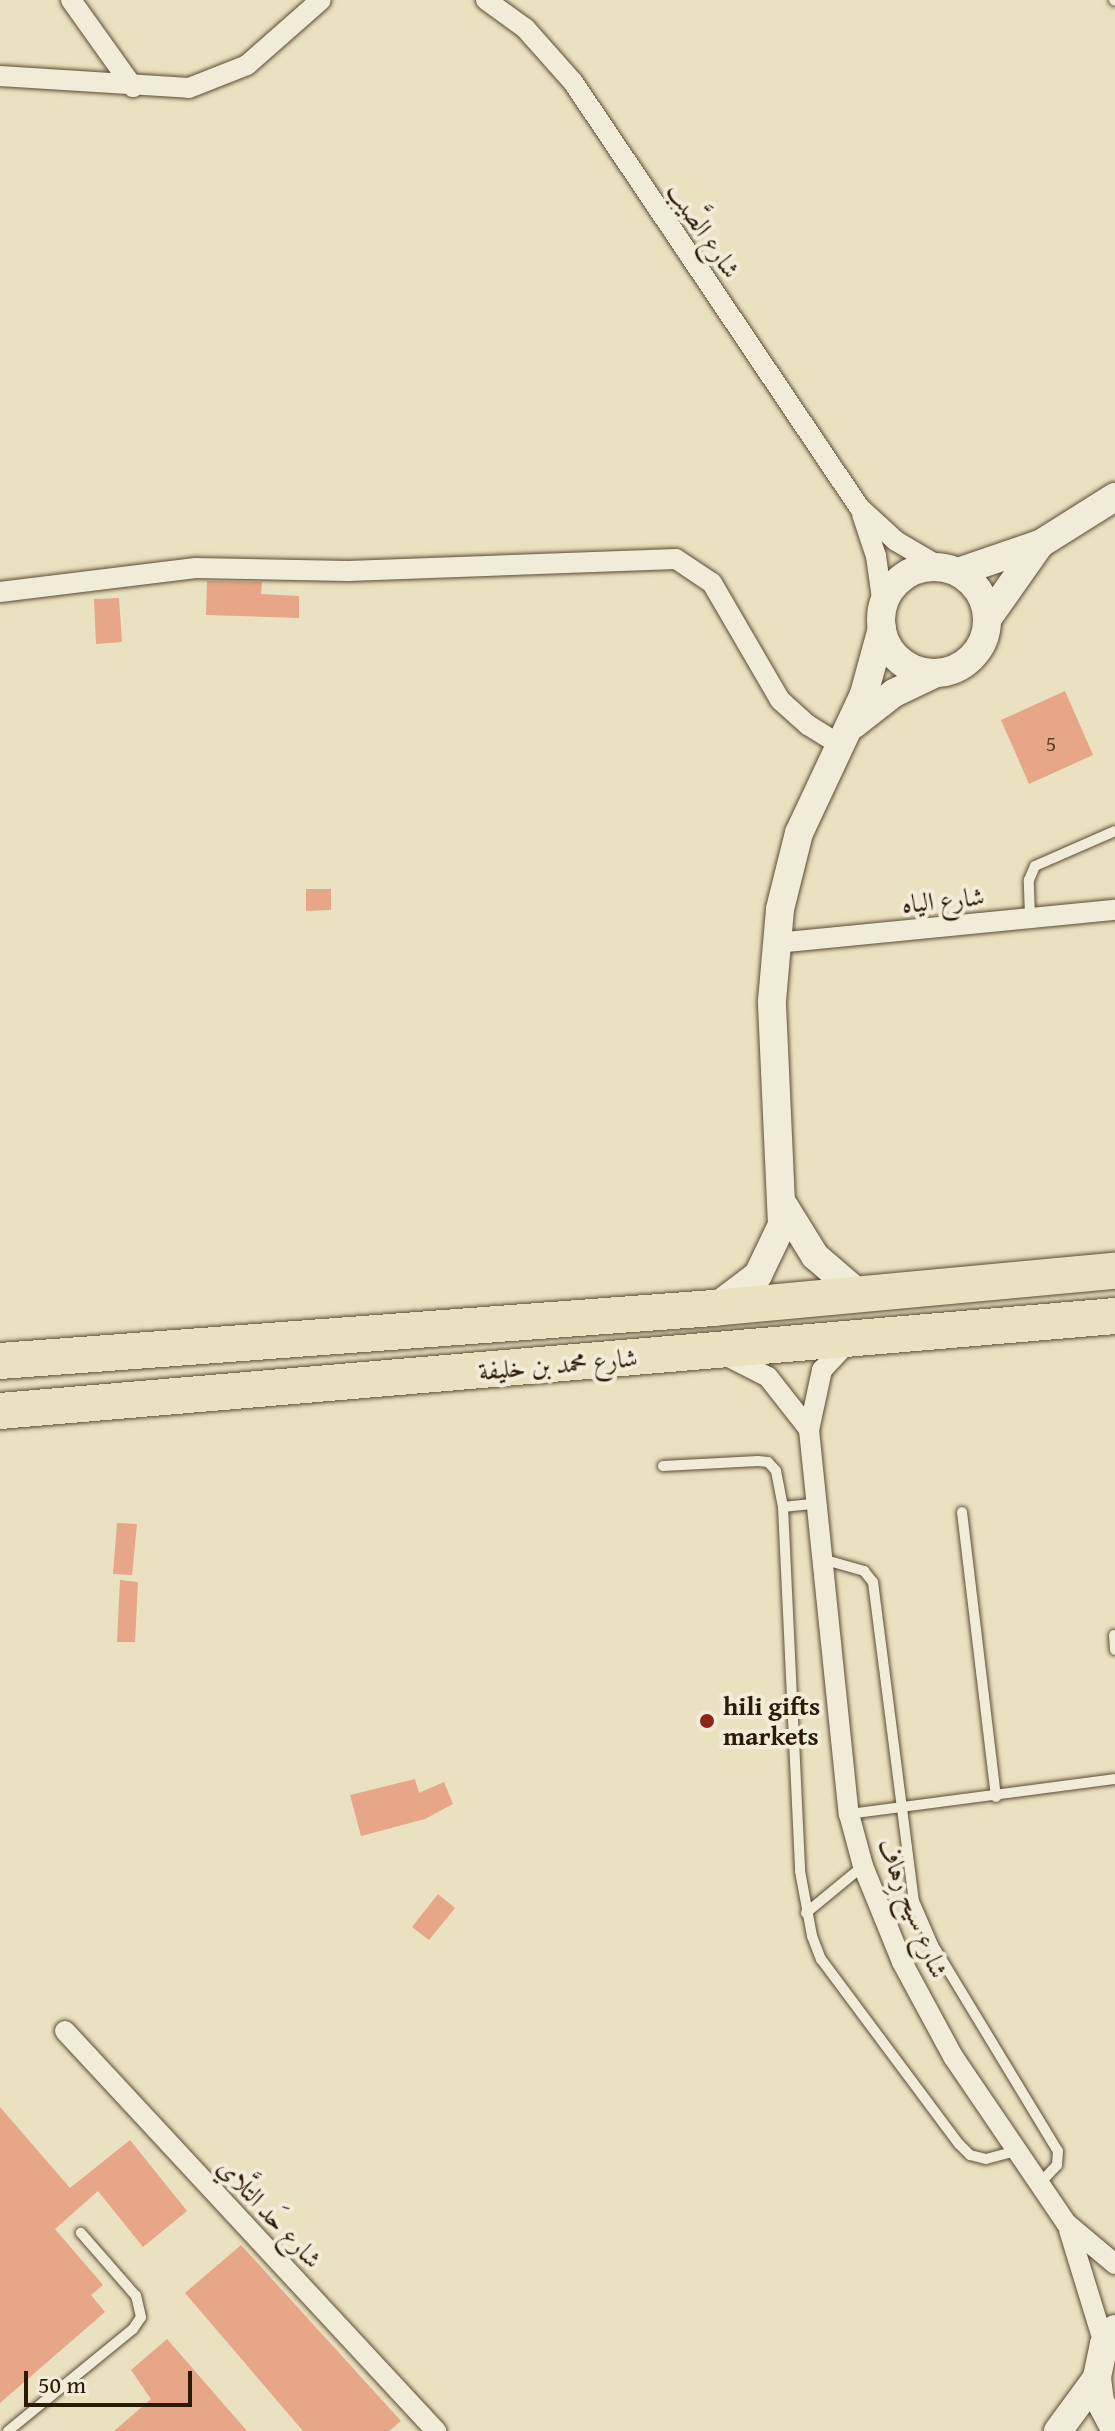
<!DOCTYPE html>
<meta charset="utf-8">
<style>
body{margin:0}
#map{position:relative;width:1115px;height:2431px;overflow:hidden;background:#eae1c1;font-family:"Gentium Book Plus",Amiri,serif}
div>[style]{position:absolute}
.building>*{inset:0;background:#e6a687}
.roads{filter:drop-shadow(0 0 2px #5b4c34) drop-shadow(0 0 2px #5b4c34)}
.lane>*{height:10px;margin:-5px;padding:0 5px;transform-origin:5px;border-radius:5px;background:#f1ecd7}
.street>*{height:20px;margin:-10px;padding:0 10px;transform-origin:10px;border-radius:10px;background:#f1ecd7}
.secondary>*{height:28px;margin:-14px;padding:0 14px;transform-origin:14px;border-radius:14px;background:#f1ecd7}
.secondary>.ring{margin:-14px;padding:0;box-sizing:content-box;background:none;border:28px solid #f1ecd7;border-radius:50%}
.highway>*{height:36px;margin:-18px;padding:0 18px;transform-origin:18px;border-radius:18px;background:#eae1c1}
.dots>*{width:22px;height:22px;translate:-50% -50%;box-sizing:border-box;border:4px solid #f1ecd7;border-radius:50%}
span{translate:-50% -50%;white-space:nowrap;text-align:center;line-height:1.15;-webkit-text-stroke:8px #f1ecd7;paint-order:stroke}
.number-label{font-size:22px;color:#5a3e26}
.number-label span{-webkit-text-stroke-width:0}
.street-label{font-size:26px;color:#2b1b05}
.poi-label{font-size:26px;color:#2b1b05;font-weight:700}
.left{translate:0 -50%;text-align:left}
.scale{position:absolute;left:24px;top:2371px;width:168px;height:36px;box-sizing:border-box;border:4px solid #2b1b05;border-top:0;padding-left:10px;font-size:24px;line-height:28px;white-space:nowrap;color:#2b1b05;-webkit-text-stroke:6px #f1ecd7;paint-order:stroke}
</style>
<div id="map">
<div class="building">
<div style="clip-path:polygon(207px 581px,262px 582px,261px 594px,299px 596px,299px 618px,206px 615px)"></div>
<div style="clip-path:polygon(119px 598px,122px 642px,96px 644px,94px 599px)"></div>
<div style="clip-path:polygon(1065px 691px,1093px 755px,1029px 784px,1001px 720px)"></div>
<div style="clip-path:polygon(306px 889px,331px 889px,331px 910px,306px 911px)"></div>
<div style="clip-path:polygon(117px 1523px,137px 1524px,132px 1575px,113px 1574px)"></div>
<div style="clip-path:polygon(120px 1580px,138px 1582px,135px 1642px,117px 1642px)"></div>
<div style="clip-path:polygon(415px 1779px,419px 1793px,444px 1782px,453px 1804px,425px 1819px,361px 1836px,350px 1795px)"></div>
<div style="clip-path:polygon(438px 1894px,455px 1908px,429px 1940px,412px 1927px)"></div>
<div style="clip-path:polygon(0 2107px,70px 2188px,130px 2140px,187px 2211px,143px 2247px,98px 2191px,55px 2229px,103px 2285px,91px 2295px,105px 2312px,0 2403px)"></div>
<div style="clip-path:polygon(241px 2245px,401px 2421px,389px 2431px,303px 2431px,185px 2293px)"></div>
<div style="clip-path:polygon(167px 2339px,247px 2431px,114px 2431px,151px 2399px,131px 2370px)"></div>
</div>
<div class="roads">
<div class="lane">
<div style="left:1114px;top:0;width:1px;rotate:45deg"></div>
<div style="left:1030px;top:917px;width:37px;rotate:-92deg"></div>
<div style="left:1029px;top:880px;width:15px;rotate:-67deg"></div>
<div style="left:1035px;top:866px;width:87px;rotate:-23.6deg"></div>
<div style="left:663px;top:1466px;width:95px;rotate:-3deg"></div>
<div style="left:758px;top:1461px;width:10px;rotate:6deg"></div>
<div style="left:768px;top:1462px;width:12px;rotate:48deg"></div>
<div style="left:776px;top:1471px;width:37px;rotate:79deg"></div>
<div style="left:783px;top:1507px;width:364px;rotate:87.3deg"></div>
<div style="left:800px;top:1871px;width:66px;rotate:79.5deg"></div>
<div style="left:812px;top:1936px;width:25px;rotate:69deg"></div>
<div style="left:821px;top:1959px;width:231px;rotate:53.3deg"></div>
<div style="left:959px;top:2144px;width:16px;rotate:45deg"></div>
<div style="left:970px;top:2155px;width:16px;rotate:14deg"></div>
<div style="left:986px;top:2159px;width:31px;rotate:-15deg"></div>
<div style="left:783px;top:1507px;width:31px;rotate:-6deg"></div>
<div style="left:962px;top:1512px;width:287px;rotate:83.2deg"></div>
<div style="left:822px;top:1559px;width:44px;rotate:15.9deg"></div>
<div style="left:864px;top:1571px;width:14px;rotate:51deg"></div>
<div style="left:873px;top:1582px;width:322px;rotate:82.7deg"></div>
<div style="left:914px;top:1901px;width:48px;rotate:66.6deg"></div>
<div style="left:933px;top:1945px;width:241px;rotate:58.8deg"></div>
<div style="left:1058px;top:2151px;width:14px;rotate:94deg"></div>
<div style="left:1057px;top:2165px;width:26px;rotate:133deg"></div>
<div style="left:1114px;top:1635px;width:15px;rotate:86deg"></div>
<div style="left:849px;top:1814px;width:268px;rotate:-7.5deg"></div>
<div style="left:806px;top:1913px;width:74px;rotate:-39.5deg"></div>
<div style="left:8px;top:2431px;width:161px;rotate:-39.2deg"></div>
<div style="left:133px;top:2329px;width:14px;rotate:-56deg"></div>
<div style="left:141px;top:2317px;width:22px;rotate:-103deg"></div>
<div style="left:136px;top:2296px;width:84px;rotate:-131.1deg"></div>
</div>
<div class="street">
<div style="left:71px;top:0;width:107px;rotate:54.5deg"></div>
<div style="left:486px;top:0;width:48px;rotate:35.7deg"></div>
<div style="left:525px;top:28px;width:72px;rotate:48.4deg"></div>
<div style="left:573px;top:82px;width:512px;rotate:56.06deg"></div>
<div style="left:859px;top:507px;width:50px;rotate:42.6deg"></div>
<div style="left:896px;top:541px;width:51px;rotate:30.6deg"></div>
<div style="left:0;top:76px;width:189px;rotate:3.6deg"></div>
<div style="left:189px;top:88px;width:62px;rotate:-21.6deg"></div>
<div style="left:247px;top:65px;width:98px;rotate:-41.3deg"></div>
<div style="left:862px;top:514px;width:44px;rotate:71.6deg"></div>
<div style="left:876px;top:556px;width:50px;rotate:82deg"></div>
<div style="left:0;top:592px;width:197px;rotate:-7deg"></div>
<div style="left:196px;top:568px;width:152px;rotate:1.1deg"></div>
<div style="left:348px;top:571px;width:328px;rotate:-2.1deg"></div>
<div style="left:676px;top:559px;width:43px;rotate:33.7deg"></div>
<div style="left:712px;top:583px;width:135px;rotate:59.8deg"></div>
<div style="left:780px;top:700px;width:38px;rotate:42deg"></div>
<div style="left:808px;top:725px;width:36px;rotate:32deg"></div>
<div style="left:776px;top:943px;width:341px;rotate:-5.6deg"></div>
<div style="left:850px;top:1340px;width:41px;rotate:133deg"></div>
<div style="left:822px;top:1370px;width:61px;rotate:102.2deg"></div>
<div style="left:809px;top:1430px;width:386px;rotate:84.1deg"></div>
<div style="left:849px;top:1814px;width:54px;rotate:74.9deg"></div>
<div style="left:863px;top:1866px;width:104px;rotate:67.9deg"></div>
<div style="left:902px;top:1962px;width:109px;rotate:61.6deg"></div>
<div style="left:954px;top:2058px;width:199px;rotate:55.8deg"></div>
<div style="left:1066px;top:2223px;width:64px;rotate:39.9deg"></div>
<div style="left:727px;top:1356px;width:46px;rotate:27.1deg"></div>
<div style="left:768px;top:1377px;width:65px;rotate:51.9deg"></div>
<div style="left:65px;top:2031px;width:546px;rotate:47.15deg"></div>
<div style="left:1069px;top:2230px;width:119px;rotate:72.9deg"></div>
</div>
<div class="secondary">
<div class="ring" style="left:881px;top:567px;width:78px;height:78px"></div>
<div style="left:958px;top:572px;width:87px;rotate:-18.9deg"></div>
<div style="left:1040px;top:544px;width:89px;rotate:-32.1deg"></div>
<div style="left:988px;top:618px;width:90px;rotate:-54.9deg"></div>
<div style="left:853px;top:725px;width:52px;rotate:-38deg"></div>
<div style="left:894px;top:693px;width:44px;rotate:-25.4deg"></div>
<div style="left:784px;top:1206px;width:59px;rotate:58.2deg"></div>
<div style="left:815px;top:1256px;width:58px;rotate:40.8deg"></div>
<div style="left:716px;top:1307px;width:53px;rotate:-37.3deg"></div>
<div style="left:758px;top:1275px;width:55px;rotate:-64.4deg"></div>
<div style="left:782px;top:1225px;width:224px;rotate:-92.6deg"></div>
<div style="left:772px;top:1001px;width:92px;rotate:-85deg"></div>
<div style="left:780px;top:909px;width:78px;rotate:-76deg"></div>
<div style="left:799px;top:833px;width:153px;rotate:-64.9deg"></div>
<div style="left:864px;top:694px;width:68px;rotate:-74.7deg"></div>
<div style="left:1115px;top:2329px;width:19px;rotate:126deg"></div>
<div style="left:1104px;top:2344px;width:35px;rotate:102deg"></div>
<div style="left:1097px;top:2378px;width:23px;rotate:83deg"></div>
<div style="left:1100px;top:2401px;width:32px;rotate:62deg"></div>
<div style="left:1058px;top:2431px;width:66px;rotate:-53.7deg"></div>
</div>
<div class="highway">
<div style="left:0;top:1361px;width:715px;rotate:-4.25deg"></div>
<div style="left:713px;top:1308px;width:404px;rotate:-5.3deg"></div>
<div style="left:0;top:1411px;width:1119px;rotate:-4.87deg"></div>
</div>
</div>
<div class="dots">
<div style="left:707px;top:1721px;background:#8f2418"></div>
</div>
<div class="number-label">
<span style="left:1051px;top:744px">5</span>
</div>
<div class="street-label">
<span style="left:704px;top:230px;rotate:56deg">شارع الصَّيب</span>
<span style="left:943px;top:900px;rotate:-6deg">شارع الياه</span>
<span style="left:558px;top:1364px;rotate:-5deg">شارع محمد بن خليفة</span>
<span style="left:913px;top:1908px;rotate:68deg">شارع سيح رِهاف</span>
<span style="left:270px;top:2213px;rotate:47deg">شارع حَد التلَّاي</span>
</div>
<div class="poi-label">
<span class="left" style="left:723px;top:1721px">hili gifts<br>markets</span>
</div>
<div class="scale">50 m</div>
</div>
